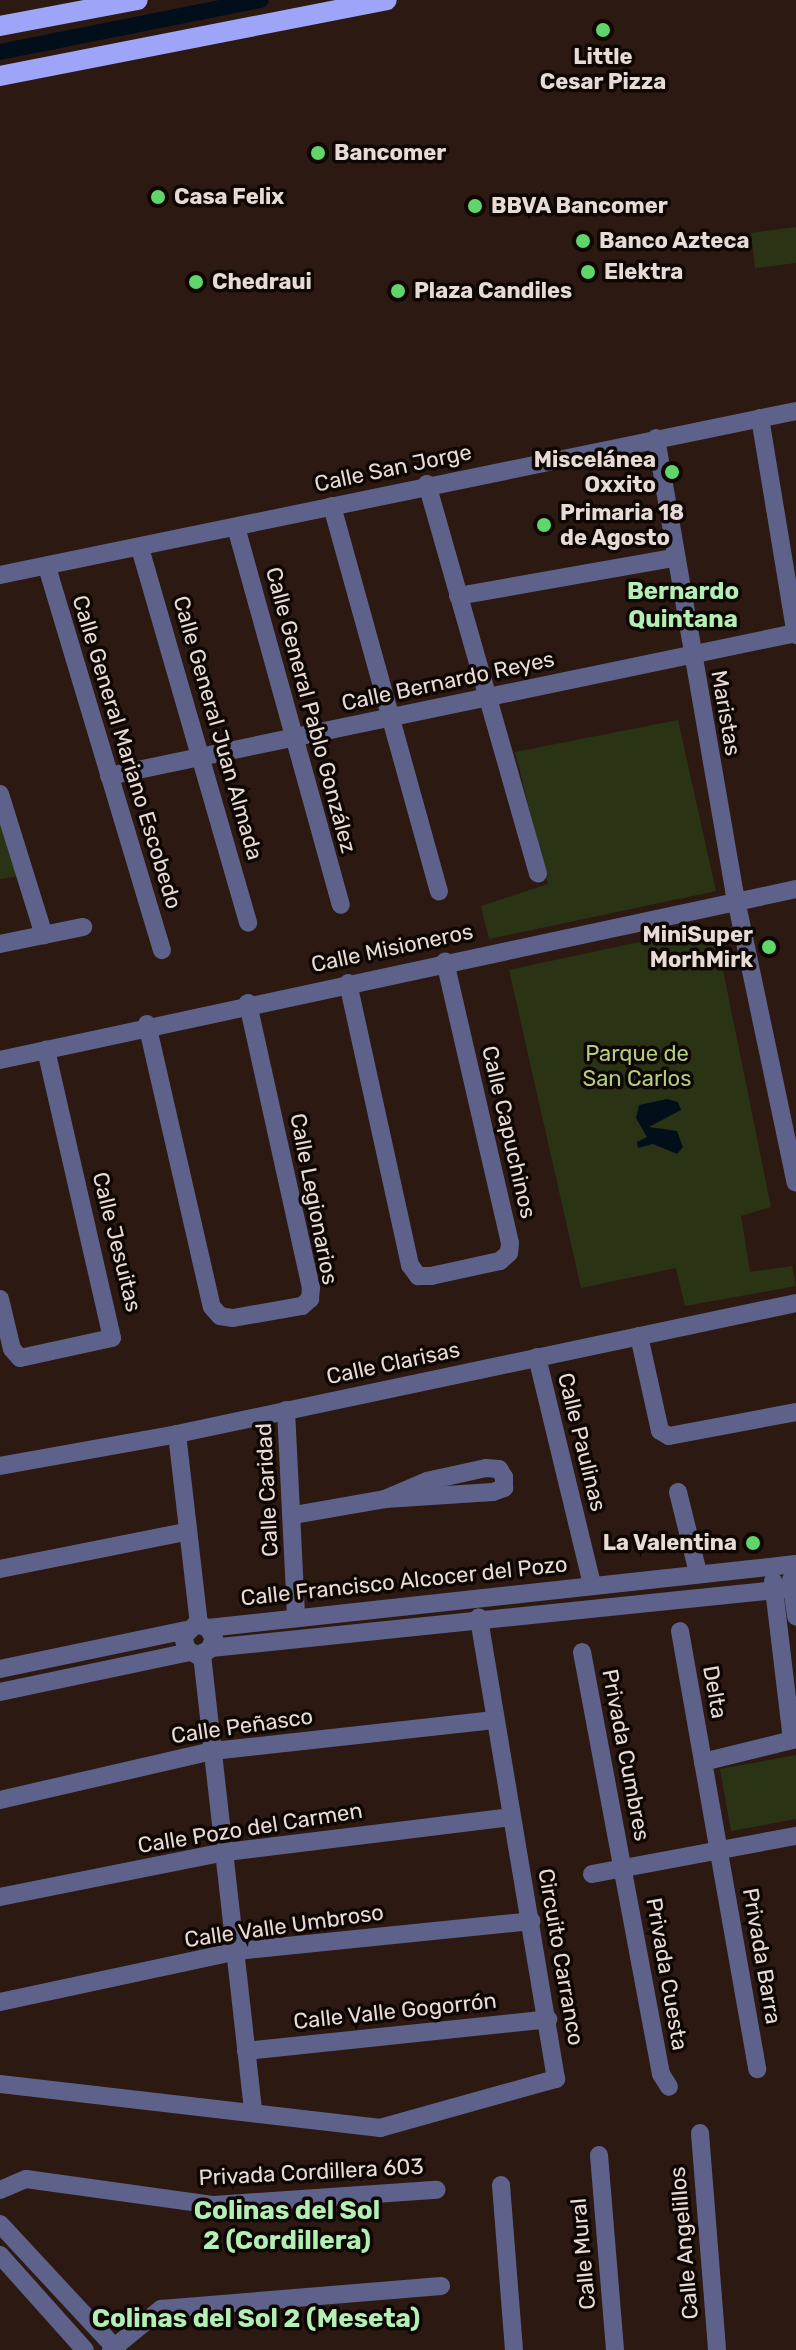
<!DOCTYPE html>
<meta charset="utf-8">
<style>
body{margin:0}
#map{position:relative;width:796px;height:2350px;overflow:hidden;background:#2c1a12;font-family:Rubik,sans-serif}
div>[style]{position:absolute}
.green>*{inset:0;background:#2a3415}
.water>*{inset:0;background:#020f1a}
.canal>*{height:16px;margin:-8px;padding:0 8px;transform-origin:8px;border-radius:8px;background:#020f1a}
.minor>*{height:18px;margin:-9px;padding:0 9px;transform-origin:9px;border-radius:9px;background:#5e628a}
.major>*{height:20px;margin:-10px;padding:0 10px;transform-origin:10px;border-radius:10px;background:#9ea4f7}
.dots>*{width:22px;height:22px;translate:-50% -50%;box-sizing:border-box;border:4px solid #0f0704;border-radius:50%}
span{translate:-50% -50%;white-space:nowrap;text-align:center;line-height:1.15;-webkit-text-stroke:7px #0f0704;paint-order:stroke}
.poi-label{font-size:22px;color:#e8dbd5;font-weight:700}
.left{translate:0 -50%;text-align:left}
.right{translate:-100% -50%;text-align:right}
.street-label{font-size:22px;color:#e8dbd5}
.park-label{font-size:22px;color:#b3cf7d}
.neighbourhood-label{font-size:24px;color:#b3efb5;font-weight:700}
.quarter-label{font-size:26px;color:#b3efb5;font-weight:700}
</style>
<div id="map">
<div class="green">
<div style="clip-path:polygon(796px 227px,796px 263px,755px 268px,751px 233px)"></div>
<div style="clip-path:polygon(678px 720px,716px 891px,489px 939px,481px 906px,548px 884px,515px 752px)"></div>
<div style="clip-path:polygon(0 809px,19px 876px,0 879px)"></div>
<div style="clip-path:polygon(714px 926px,771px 1207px,741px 1216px,750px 1272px,792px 1266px,796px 1286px,685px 1306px,676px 1268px,581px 1288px,509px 970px)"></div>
<div style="clip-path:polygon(796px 1755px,796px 1819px,731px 1831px,720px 1769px)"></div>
</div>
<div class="water">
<div style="clip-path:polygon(667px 1099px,678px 1102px,681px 1110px,649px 1127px,677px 1131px,683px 1147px,677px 1154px,653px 1144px,638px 1148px,637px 1142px,647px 1137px,636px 1118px,639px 1105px)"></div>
</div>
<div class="canal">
<div style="left:0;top:52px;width:266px;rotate:-11.3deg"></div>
</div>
<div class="minor">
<div style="left:760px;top:418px;width:220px;rotate:80.6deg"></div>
<div style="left:656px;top:438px;width:459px;rotate:80.2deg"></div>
<div style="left:734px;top:890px;width:299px;rotate:78.1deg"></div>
<div style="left:427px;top:484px;width:405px;rotate:74.1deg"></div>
<div style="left:332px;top:506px;width:400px;rotate:74.5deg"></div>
<div style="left:236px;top:527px;width:392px;rotate:74.5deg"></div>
<div style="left:140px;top:548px;width:390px;rotate:73.9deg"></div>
<div style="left:47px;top:567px;width:400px;rotate:73.3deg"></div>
<div style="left:0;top:575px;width:813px;rotate:-11.64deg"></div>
<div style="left:458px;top:596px;width:219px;rotate:-10deg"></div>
<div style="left:109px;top:776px;width:702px;rotate:-11.76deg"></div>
<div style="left:0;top:794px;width:148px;rotate:72.7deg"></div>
<div style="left:0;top:944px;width:85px;rotate:-11.6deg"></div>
<div style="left:348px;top:983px;width:289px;rotate:77.6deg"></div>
<div style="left:410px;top:1265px;width:14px;rotate:54deg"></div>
<div style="left:418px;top:1276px;width:13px"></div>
<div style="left:431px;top:1276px;width:71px;rotate:-12.3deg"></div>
<div style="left:500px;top:1261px;width:12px;rotate:-42deg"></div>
<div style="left:509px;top:1253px;width:10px;rotate:-84deg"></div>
<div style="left:510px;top:1243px;width:289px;rotate:-103deg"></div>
<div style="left:147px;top:1024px;width:290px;rotate:77.1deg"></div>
<div style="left:212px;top:1307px;width:12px;rotate:48deg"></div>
<div style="left:220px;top:1316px;width:13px;rotate:9deg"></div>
<div style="left:233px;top:1318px;width:70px;rotate:-9.9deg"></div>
<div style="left:302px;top:1306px;width:11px;rotate:-41deg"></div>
<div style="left:310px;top:1299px;width:11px;rotate:-85deg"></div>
<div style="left:311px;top:1288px;width:292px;rotate:-102.5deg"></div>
<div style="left:0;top:1060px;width:814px;rotate:-12.12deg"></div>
<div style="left:0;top:1299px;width:51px;rotate:76.5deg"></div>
<div style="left:12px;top:1349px;width:12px;rotate:48deg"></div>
<div style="left:20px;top:1358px;width:94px;rotate:-12.3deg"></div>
<div style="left:112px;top:1338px;width:296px;rotate:-102.9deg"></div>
<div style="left:639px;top:1336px;width:97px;rotate:77.5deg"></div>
<div style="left:660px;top:1431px;width:10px;rotate:29deg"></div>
<div style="left:669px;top:1436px;width:129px;rotate:-10.7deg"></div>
<div style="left:537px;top:1357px;width:234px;rotate:76.4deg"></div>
<div style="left:286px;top:1410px;width:206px;rotate:87.2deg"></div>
<div style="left:177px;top:1434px;width:191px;rotate:83.4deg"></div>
<div style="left:0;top:1466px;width:180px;rotate:-10.2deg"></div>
<div style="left:177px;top:1434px;width:633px;rotate:-11.95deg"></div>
<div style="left:678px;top:1492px;width:83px;rotate:76.1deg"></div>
<div style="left:294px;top:1515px;width:92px;rotate:-10deg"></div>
<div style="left:385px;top:1499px;width:108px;rotate:-3.7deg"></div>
<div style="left:493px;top:1492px;width:12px;rotate:-20deg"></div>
<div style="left:504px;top:1488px;width:11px;rotate:-90deg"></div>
<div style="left:504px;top:1477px;width:9px;rotate:-122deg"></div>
<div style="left:499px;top:1469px;width:13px;rotate:-176deg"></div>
<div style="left:486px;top:1468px;width:60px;rotate:167.6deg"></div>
<div style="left:427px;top:1481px;width:46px;rotate:156.8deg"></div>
<div style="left:0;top:1569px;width:190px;rotate:-11.3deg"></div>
<div style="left:791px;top:1580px;width:37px;rotate:82deg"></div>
<div style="left:208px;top:1628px;width:13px;rotate:61deg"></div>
<div style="left:214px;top:1639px;width:12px;rotate:114deg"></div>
<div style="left:209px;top:1650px;width:13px;rotate:157deg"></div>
<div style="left:197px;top:1655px;width:11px;rotate:-153deg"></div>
<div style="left:187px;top:1650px;width:14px;rotate:-107deg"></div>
<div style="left:183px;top:1637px;width:18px;rotate:-45deg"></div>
<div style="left:196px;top:1624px;width:13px;rotate:18deg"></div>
<div style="left:208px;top:1628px;width:591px;rotate:-6.21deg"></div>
<div style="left:680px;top:1631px;width:445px;rotate:80deg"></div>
<div style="left:211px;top:1648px;width:588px;rotate:-5.86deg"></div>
<div style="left:582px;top:1652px;width:429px;rotate:79.4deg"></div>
<div style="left:661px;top:2074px;width:15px;rotate:58deg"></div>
<div style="left:202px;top:1655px;width:461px;rotate:83.6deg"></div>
<div style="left:0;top:1669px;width:190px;rotate:-11.8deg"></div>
<div style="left:0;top:1692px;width:194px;rotate:-11.9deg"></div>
<div style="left:703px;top:1762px;width:92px;rotate:-13.9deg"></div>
<div style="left:792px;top:1740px;width:160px;rotate:-96.8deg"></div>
<div style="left:0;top:1800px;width:219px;rotate:-13deg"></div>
<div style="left:213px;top:1751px;width:283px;rotate:-6.3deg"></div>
<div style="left:592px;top:1874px;width:208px;rotate:-10.6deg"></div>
<div style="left:0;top:1897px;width:230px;rotate:-11.3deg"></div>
<div style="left:226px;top:1852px;width:286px;rotate:-7deg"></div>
<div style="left:0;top:2002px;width:242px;rotate:-12.1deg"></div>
<div style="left:237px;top:1951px;width:296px;rotate:-5.8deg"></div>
<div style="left:246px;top:2051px;width:304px;rotate:-6deg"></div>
<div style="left:0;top:2084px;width:383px;rotate:6.6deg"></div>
<div style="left:380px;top:2128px;width:183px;rotate:-15.6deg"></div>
<div style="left:556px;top:2079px;width:468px;rotate:-99.5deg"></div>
<div style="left:700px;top:2133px;width:218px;rotate:85.5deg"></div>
<div style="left:599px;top:2155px;width:196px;rotate:85.3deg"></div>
<div style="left:501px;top:2185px;width:166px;rotate:85.5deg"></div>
<div style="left:0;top:2190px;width:28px;rotate:-23deg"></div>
<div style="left:26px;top:2179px;width:190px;rotate:7.9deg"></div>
<div style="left:214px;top:2205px;width:223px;rotate:-3.9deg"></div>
<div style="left:0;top:2224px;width:172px;rotate:47.1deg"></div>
<div style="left:0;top:2255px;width:127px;rotate:48.2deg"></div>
<div style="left:111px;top:2350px;width:65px;rotate:-39.4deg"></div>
<div style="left:161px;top:2309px;width:281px;rotate:-4.7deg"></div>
</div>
<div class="major">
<div style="left:0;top:26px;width:140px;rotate:-10.7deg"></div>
<div style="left:0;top:76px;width:394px;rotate:-11.1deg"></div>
</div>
<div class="dots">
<div style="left:603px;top:30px;background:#60d56a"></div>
<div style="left:318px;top:153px;background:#60d56a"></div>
<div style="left:158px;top:197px;background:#60d56a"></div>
<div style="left:475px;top:206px;background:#60d56a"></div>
<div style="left:583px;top:241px;background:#60d56a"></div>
<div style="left:588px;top:272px;background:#60d56a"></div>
<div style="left:196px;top:282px;background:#60d56a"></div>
<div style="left:398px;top:291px;background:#60d56a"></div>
<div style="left:672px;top:472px;background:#60d56a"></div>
<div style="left:544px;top:525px;background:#60d56a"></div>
<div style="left:769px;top:947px;background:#60d56a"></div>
<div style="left:753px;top:1543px;background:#60d56a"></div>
</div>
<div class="poi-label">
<span style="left:603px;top:69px">Little<br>Cesar Pizza</span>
<span class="left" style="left:334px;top:153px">Bancomer</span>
<span class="left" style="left:174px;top:197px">Casa Felix</span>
<span class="left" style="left:491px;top:206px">BBVA Bancomer</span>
<span class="left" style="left:599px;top:241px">Banco Azteca</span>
<span class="left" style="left:604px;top:272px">Elektra</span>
<span class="left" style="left:212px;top:282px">Chedraui</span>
<span class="left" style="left:414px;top:291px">Plaza Candiles</span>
<span class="right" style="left:656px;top:472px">Miscelánea<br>Oxxito</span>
<span class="left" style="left:560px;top:525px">Primaria 18<br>de Agosto</span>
<span class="right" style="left:753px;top:947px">MiniSuper<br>MorhMirk</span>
<span class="right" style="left:737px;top:1543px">La Valentina</span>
</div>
<div class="street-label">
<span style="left:393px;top:468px;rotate:-12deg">Calle San Jorge</span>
<span style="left:448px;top:681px;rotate:-12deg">Calle Bernardo Reyes</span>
<span style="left:311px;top:710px;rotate:75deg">Calle General Pablo González</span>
<span style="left:726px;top:713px;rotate:80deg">Maristas</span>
<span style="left:218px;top:728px;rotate:74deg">Calle General Juan Almada</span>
<span style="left:127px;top:752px;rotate:73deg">Calle General Mariano Escobedo</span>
<span style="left:392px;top:948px;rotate:-12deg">Calle Misioneros</span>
<span style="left:509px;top:1132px;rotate:77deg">Calle Capuchinos</span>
<span style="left:314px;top:1199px;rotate:79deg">Calle Legionarios</span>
<span style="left:117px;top:1242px;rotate:76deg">Calle Jesuitas</span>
<span style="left:393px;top:1363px;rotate:-12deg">Calle Clarisas</span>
<span style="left:582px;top:1442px;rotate:76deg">Calle Paulinas</span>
<span style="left:267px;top:1490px;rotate:-93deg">Calle Caridad</span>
<span style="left:404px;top:1581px;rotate:-6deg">Calle Francisco Alcocer del Pozo</span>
<span style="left:715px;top:1692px;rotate:80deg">Delta</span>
<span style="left:242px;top:1726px;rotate:-8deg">Calle Peñasco</span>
<span style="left:626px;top:1755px;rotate:79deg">Privada Cumbres</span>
<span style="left:250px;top:1828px;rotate:-9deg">Calle Pozo del Carmen</span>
<span style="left:284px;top:1926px;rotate:-8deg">Calle Valle Umbroso</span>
<span style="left:762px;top:1956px;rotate:80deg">Privada Barra</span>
<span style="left:561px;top:1957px;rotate:80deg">Circuito Carranco</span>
<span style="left:667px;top:1974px;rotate:80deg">Privada Cuesta</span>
<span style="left:395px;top:2011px;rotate:-6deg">Calle Valle Gogorrón</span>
<span style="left:311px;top:2172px;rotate:-3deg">Privada Cordillera 603</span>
<span style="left:684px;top:2243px;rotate:-95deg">Calle Angelillos</span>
<span style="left:583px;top:2254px;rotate:-95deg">Calle Mural</span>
</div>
<div class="park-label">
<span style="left:637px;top:1066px">Parque de<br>San Carlos</span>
</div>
<div class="neighbourhood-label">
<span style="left:683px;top:606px">Bernardo<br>Quintana</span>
</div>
<div class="quarter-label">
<span style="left:287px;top:2226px">Colinas del Sol<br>2 (Cordillera)</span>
<span style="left:256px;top:2319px">Colinas del Sol 2 (Meseta)</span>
</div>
</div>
